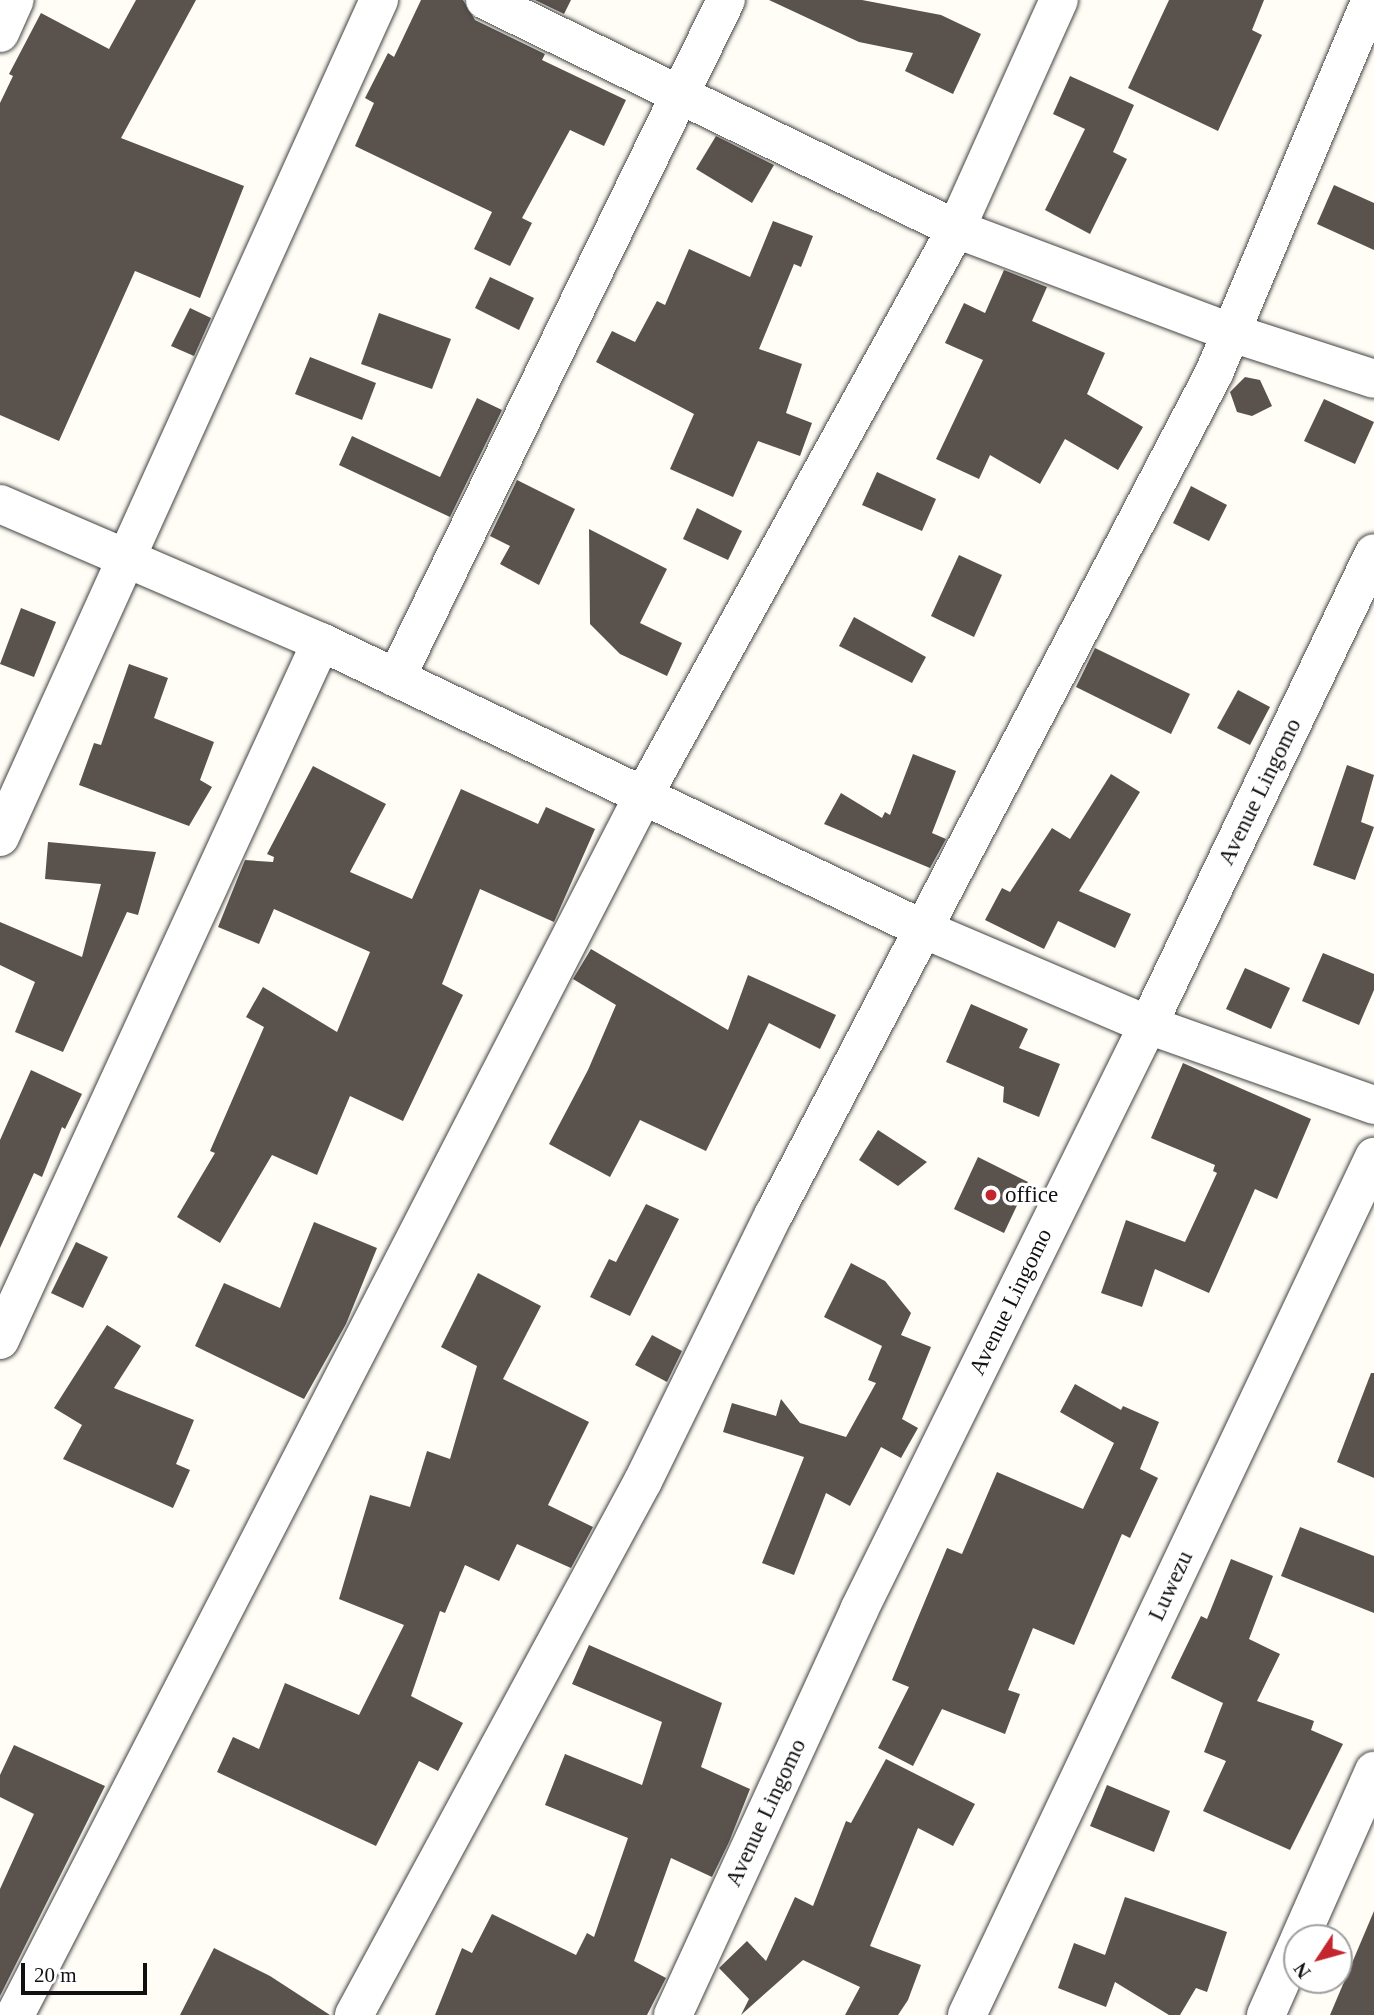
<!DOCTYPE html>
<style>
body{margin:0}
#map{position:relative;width:1374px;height:2015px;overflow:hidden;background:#fffdf5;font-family:Georgia,serif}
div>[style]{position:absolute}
.building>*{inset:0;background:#5a524d}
.roads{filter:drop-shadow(0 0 2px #444) drop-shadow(0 0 2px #444)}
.minor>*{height:38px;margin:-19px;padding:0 19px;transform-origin:19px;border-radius:19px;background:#fff}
.dots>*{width:19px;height:19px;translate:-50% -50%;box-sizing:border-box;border:4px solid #fff;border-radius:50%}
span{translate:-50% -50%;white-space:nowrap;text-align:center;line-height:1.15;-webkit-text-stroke:7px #fff;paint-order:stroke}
.street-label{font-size:23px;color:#111}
.poi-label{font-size:23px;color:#111}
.left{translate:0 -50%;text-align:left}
.north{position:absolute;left:1283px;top:1924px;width:70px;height:70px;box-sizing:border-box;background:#fff;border:2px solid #a0a0a0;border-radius:50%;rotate:234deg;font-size:19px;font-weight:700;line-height:28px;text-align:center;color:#111}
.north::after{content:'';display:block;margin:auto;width:24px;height:32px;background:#c4262e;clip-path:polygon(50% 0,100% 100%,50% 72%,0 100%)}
.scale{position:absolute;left:21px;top:1963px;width:126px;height:32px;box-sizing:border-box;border:4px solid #111;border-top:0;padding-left:9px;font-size:21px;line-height:24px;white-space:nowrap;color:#111;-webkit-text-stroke:5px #fff;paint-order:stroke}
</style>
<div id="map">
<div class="building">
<div style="clip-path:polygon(136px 0,196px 0,121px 138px,244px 186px,200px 298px,135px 271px,59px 441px,0 415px,0 103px,13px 76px,9px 74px,41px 13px,109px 49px)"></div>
<div style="clip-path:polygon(421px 0,463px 0,475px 20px,545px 54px,542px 60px,626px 100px,604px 146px,570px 130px,522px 218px,532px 223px,510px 266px,474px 249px,492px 212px,355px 146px,374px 103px,365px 98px,388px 53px,394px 57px)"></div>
<div style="clip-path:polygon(535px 0,571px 0,564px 14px)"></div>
<div style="clip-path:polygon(769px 0,862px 0,941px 15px,981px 34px,953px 94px,905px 71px,913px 53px,859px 42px)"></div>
<div style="clip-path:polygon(1169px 0,1264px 0,1252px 30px,1262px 35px,1218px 131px,1128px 88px)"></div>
<div style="clip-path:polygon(1070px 76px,1134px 105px,1113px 152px,1127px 159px,1090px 234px,1045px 210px,1085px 129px,1053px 114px)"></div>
<div style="clip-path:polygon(716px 136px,774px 165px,752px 203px,696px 169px)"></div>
<div style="clip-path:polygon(1334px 185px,1374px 203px,1374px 250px,1317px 224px)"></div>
<div style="clip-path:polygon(773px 221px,813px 236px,801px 267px,794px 264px,759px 349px,802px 364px,786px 413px,812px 423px,800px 456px,758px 441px,733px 497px,670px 469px,694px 414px,596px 362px,612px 331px,635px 342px,657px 301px,665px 305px,689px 249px,750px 277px)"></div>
<div style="clip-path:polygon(1004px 270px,1047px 287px,1032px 321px,1105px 353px,1087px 394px,1143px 427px,1118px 470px,1065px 439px,1040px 484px,990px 455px,979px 479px,936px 459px,983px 360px,945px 343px,964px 303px,985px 313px)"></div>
<div style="clip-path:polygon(490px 277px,534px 298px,519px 330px,475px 308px)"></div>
<div style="clip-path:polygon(190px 308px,211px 318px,194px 356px,171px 346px)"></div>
<div style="clip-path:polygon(379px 313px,451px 339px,432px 389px,361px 364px)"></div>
<div style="clip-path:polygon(310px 357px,376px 383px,362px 420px,295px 394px)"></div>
<div style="clip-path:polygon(1245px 377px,1260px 380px,1272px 406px,1252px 416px,1237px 412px,1230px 392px)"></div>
<div style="clip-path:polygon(477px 398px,502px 410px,450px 517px,339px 465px,352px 436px,440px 477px)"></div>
<div style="clip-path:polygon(1324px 399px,1374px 422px,1355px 464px,1304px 441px)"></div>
<div style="clip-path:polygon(877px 472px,936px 499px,922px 531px,862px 505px)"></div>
<div style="clip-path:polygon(517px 480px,575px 509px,539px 585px,500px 564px,510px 546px,490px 536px)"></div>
<div style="clip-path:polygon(1191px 486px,1227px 505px,1209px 541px,1173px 523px)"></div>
<div style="clip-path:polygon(697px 508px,742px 531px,728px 560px,683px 539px)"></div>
<div style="clip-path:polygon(589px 529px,667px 569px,640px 623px,682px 643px,667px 676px,620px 654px,590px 624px)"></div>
<div style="clip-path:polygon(959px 555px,1002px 575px,974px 637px,931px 616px)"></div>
<div style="clip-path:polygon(21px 608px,56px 622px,34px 677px,0 664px)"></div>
<div style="clip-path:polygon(854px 617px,926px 657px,912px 683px,839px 646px)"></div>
<div style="clip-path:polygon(1095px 648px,1190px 694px,1171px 734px,1076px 687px)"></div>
<div style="clip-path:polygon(129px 664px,168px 678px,154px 718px,214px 742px,200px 780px,212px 787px,189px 826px,79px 785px,94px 743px,101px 745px)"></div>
<div style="clip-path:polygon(1238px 690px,1270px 707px,1250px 745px,1217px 728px)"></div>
<div style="clip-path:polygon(913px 754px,956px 771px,932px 833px,946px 839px,930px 868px,824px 824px,841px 793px,882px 818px,885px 812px,890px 815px)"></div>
<div style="clip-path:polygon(1347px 765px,1374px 775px,1361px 822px,1374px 827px,1355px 880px,1313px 865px)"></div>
<div style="clip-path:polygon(313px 766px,386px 804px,350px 872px,412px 899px,461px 789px,538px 824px,546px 807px,595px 829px,554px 922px,480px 889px,442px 984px,463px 995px,403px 1121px,350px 1096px,317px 1175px,272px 1155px,220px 1243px,177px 1217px,215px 1153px,210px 1151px,264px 1027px,246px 1017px,263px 987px,337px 1032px,370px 952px,274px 909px,259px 944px,218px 927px,245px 860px,273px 862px,274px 857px,267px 854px)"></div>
<div style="clip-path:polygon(1111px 774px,1140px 792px,1079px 891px,1131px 914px,1115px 948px,1058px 921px,1044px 949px,985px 920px,1002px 888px,1010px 892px,1052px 828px,1070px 839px)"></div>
<div style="clip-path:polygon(48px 842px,156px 852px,138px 915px,127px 912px,63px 1052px,15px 1032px,35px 982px,0 965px,0 922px,82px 957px,101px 884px,45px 879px)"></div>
<div style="clip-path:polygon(591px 949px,728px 1030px,748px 975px,836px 1015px,820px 1049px,769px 1023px,706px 1151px,640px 1120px,610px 1177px,549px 1144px,588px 1070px,616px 1005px,573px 979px)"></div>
<div style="clip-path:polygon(1323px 953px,1374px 974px,1374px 990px,1359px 1025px,1302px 1001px)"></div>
<div style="clip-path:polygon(1245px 968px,1290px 988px,1271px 1029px,1226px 1009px)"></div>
<div style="clip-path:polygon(971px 1004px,1028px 1029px,1019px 1048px,1060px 1064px,1039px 1117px,1003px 1102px,1004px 1087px,946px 1062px)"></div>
<div style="clip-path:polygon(1183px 1063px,1311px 1119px,1277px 1199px,1255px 1189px,1209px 1293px,1155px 1269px,1142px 1307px,1101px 1293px,1126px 1220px,1185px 1242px,1217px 1173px,1213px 1171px,1215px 1165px,1151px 1138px)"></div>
<div style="clip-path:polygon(31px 1070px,82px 1094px,65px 1129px,62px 1127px,42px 1177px,34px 1173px,0 1248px,0 1140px)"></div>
<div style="clip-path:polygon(878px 1130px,927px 1162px,898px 1186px,859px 1160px)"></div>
<div style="clip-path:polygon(978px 1157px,1028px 1182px,1004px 1233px,954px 1209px)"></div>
<div style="clip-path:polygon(646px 1204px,679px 1219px,630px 1316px,590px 1297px,609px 1259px,616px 1262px)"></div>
<div style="clip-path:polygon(314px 1222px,377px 1248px,346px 1324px,304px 1399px,195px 1346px,224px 1283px,280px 1308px)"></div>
<div style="clip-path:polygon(76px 1242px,108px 1257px,83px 1308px,51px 1293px)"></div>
<div style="clip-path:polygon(851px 1263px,885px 1281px,911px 1313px,901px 1335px,931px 1347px,902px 1419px,918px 1428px,901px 1458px,881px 1447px,850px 1506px,826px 1493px,794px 1575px,762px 1563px,804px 1457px,723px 1432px,732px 1403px,776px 1416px,781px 1399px,800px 1423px,846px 1437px,876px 1383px,868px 1380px,882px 1346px,824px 1317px)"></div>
<div style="clip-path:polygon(478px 1273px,541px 1306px,503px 1379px,589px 1422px,548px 1505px,593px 1527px,571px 1568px,517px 1544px,499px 1581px,465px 1565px,445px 1613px,440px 1611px,411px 1696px,463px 1723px,438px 1771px,419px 1761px,376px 1846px,217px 1772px,233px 1737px,259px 1749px,285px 1683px,359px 1715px,404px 1625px,339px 1599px,370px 1495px,410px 1507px,427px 1451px,450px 1459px,477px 1366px,441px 1347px)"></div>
<div style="clip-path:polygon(107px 1325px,141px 1346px,114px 1388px,194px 1420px,176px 1464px,190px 1470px,173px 1508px,63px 1459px,82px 1425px,54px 1408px)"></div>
<div style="clip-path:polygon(652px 1335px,682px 1351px,667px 1382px,635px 1365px)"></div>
<div style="clip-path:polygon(1371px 1373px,1374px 1373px,1374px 1478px,1337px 1462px)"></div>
<div style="clip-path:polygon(1075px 1384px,1121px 1410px,1123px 1406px,1159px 1422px,1140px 1469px,1158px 1478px,1130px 1538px,1122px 1534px,1074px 1645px,1033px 1628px,1008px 1690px,1020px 1694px,1005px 1734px,942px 1709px,913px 1766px,878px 1748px,909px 1687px,892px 1680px,947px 1548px,962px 1554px,997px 1472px,1083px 1509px,1114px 1443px,1060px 1412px)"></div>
<div style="clip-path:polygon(1300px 1527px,1374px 1556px,1374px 1613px,1281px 1576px)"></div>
<div style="clip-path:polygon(1231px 1559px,1273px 1576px,1249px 1639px,1280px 1654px,1257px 1701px,1314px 1721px,1311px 1730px,1343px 1744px,1290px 1850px,1203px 1811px,1226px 1761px,1204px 1752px,1223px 1703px,1171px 1678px,1201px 1616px,1207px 1619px)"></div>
<div style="clip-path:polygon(589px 1645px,722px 1703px,701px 1767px,750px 1789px,729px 1842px,712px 1877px,671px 1858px,634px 1961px,666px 1978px,647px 2015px,435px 2015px,462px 1948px,472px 1953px,492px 1914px,576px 1955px,587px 1933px,594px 1937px,628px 1838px,545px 1805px,565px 1754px,642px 1785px,662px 1722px,572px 1684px)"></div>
<div style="clip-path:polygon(14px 1745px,105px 1786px,0 1996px,0 1889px,34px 1814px,0 1797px,0 1775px)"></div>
<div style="clip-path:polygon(886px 1759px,975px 1804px,953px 1846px,918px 1828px,870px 1946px,921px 1965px,908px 2000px,898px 2015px,845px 2015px,860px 1987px,803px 1960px,741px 2015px,749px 1999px,719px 1968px,747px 1941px,766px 1961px,795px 1897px,813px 1906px,846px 1821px,851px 1823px)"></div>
<div style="clip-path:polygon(1107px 1785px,1170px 1811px,1154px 1852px,1090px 1826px)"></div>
<div style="clip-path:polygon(1125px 1897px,1227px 1932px,1207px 1992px,1196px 1988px,1180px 2015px,1169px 2015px,1115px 1982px,1106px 2007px,1058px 1988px,1074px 1943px,1105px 1955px)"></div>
<div style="clip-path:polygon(1374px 1911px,1374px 2015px,1330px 2015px)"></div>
<div style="clip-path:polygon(214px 1948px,270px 1976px,330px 2015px,180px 2015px)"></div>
</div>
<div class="roads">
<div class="minor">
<div style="left:485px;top:0;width:524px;rotate:25.93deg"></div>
<div style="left:956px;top:229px;width:295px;rotate:20.6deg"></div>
<div style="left:1232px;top:333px;width:149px;rotate:17.9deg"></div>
<div style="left:0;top:33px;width:36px;rotate:-66deg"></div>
<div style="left:0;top:504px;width:349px;rotate:23.3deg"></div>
<div style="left:321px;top:642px;width:667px;rotate:25.49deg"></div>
<div style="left:923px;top:929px;width:245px;rotate:23.1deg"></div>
<div style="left:1148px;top:1025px;width:240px;rotate:19.5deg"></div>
<div style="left:396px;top:678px;width:754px;rotate:-64.05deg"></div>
<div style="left:0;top:837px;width:919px;rotate:-65.64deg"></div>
<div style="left:0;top:1340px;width:768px;rotate:-65.3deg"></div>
<div style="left:1300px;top:1938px;width:183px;rotate:-66.1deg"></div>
<div style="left:15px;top:2015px;width:1369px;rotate:-62.74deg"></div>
<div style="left:642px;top:798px;width:650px;rotate:-61.11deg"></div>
<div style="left:956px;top:229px;width:251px;rotate:-65.8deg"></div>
<div style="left:354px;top:2015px;width:607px;rotate:-61.58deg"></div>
<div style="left:643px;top:1481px;width:297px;rotate:-63.9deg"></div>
<div style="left:774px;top:1214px;width:949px;rotate:-62.38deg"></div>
<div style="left:1214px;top:373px;width:405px;rotate:-67.2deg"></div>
<div style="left:673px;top:2015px;width:446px;rotate:-65.3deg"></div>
<div style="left:859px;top:1610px;width:652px;rotate:-63.71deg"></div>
<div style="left:1148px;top:1025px;width:523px;rotate:-64.41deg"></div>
<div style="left:967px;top:2015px;width:950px;rotate:-64.62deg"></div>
<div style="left:1266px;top:2015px;width:77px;rotate:-66.1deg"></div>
</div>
</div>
<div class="dots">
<div style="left:991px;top:1195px;background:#c4262e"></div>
</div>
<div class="street-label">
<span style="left:1260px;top:792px;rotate:-64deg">Avenue Lingomo</span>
<span style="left:1011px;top:1302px;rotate:-64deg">Avenue Lingomo</span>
<span style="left:1171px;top:1586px;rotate:-65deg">Luwezu</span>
<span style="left:766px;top:1813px;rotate:-65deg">Avenue Lingomo</span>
</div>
<div class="poi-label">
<span class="left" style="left:1005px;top:1195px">office</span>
</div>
<div class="north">N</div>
<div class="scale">20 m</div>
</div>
